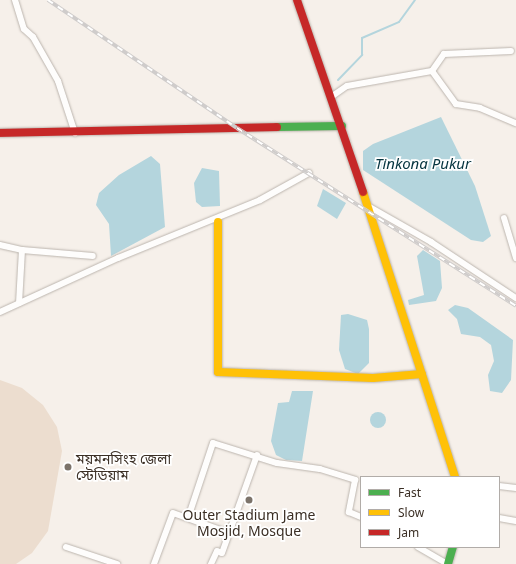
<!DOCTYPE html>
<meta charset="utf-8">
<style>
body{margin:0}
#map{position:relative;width:516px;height:564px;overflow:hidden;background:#f6f0ea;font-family:"Noto Sans","Noto Sans Bengali",sans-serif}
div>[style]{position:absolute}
.green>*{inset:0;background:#ecddcf}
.water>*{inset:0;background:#b4d5dd}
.round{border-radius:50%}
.stream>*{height:2px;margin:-1px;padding:0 1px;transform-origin:1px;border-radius:1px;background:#b4d5dd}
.roads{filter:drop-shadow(0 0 1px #bcb5ae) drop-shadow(0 0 1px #bcb5ae)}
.street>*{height:6px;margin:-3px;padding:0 3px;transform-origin:3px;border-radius:3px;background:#fefdfc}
.fast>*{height:8px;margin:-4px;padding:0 4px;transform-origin:4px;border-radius:4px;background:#4caf50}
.slow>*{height:8px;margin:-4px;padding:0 4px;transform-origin:4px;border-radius:4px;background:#ffc107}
.jam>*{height:8px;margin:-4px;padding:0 4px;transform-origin:4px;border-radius:4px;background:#c62828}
.rail>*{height:3.5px;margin-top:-1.75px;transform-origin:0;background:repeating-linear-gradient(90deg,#fff 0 6px,#cfcccb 0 12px);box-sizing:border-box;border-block:1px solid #cfcccb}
.dots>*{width:11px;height:11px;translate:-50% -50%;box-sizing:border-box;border:2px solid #fff;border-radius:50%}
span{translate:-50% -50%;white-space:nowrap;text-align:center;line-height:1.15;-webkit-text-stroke:3.5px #fff;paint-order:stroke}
.poi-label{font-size:14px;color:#3b2f25}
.left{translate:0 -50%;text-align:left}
.water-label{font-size:15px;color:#05343f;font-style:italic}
.legend{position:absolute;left:360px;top:476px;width:140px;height:72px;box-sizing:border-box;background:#fff;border:1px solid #b1aca8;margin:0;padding:5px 7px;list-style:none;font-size:12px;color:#3b2f25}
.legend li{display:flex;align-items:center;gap:8px;height:20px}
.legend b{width:20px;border:1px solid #b1aca8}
</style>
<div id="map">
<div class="green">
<div style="clip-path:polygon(0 380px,22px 388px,43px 405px,57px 427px,62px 451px,48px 531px,32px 553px,16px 564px,0 564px)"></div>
</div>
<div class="water">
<div style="clip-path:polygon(441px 117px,475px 186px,491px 236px,483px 242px,471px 240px,363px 170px,363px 151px,373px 144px)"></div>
<div style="clip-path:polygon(151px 156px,160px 164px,165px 227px,111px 256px,109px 224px,96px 205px,99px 193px,119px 175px)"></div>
<div style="clip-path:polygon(202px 168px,219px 171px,220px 206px,202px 207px,196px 202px,194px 183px)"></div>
<div style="clip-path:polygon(323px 189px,346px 203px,337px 219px,317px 206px)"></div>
<div style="clip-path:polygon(423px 250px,440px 261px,442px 288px,436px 301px,409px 305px,408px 300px,424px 295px,417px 256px)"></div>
<div style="clip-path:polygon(455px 305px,468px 308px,513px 340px,511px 380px,502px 393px,490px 391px,488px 375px,494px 361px,491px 345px,480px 337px,461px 334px,457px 319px,448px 310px)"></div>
<div style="clip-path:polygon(348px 314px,367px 320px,369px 329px,369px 363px,358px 374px,345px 369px,339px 350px,341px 315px)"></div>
<div style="clip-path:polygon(292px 391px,313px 391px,302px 461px,286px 460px,276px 455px,271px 441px,278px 403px,289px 402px)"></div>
<div class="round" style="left:370px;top:412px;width:16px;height:16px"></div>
</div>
<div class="stream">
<div style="left:338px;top:80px;width:35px;rotate:-46deg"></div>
<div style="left:362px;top:55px;width:17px;rotate:-90deg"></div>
<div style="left:362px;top:38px;width:40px;rotate:-23.4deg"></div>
<div style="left:399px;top:22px;width:27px;rotate:-54deg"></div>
</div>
<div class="roads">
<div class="street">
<div style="left:15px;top:0;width:30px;rotate:73deg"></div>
<div style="left:24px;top:29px;width:12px;rotate:42deg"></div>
<div style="left:33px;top:37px;width:51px;rotate:60.4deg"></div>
<div style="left:58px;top:81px;width:55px;rotate:71.9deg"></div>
<div style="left:432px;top:71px;width:21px;rotate:-55deg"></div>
<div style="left:444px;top:54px;width:67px;rotate:-2.6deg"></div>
<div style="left:331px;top:97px;width:19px;rotate:-35deg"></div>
<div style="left:347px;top:86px;width:86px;rotate:-10deg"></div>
<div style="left:432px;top:71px;width:41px;rotate:54deg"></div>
<div style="left:456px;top:104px;width:24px;rotate:9deg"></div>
<div style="left:480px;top:108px;width:39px;rotate:23deg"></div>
<div style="left:368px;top:206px;width:73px;rotate:29.7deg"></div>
<div style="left:431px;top:242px;width:102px;rotate:33.4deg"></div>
<div style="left:504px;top:218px;width:42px;rotate:73.3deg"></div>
<div style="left:0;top:245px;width:23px;rotate:13deg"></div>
<div style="left:22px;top:250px;width:53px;rotate:93.2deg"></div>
<div style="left:22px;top:250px;width:71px;rotate:4.8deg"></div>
<div style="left:0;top:312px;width:130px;rotate:-24.6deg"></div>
<div style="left:118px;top:258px;width:153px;rotate:-22.2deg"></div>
<div style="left:260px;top:200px;width:56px;rotate:-28.9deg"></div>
<div style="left:499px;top:486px;width:17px;rotate:7deg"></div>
<div style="left:188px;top:518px;width:79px;rotate:-71.6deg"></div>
<div style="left:213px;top:443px;width:67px;rotate:17.4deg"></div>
<div style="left:277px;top:463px;width:43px;rotate:7.9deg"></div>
<div style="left:320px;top:469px;width:37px;rotate:17deg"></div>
<div style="left:355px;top:480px;width:33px;rotate:101deg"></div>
<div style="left:349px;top:512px;width:13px;rotate:23deg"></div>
<div style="left:499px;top:518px;width:17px;rotate:10deg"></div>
<div style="left:66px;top:547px;width:54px;rotate:18.4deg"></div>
<div style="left:418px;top:547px;width:34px;rotate:30deg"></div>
<div style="left:154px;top:564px;width:54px;rotate:-69.6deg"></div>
<div style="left:173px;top:513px;width:59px;rotate:19.7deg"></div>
<div style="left:211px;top:564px;width:14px;rotate:-65deg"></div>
<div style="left:217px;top:551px;width:5px;rotate:22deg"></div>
<div style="left:222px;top:553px;width:104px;rotate:-70.3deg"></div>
</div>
<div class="fast">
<div style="left:277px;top:127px;width:65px;rotate:-0.9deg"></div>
<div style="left:448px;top:564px;width:18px;rotate:-74deg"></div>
</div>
<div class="slow">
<div style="left:363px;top:192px;width:299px;rotate:72.1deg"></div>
<div style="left:218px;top:222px;width:150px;rotate:90deg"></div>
<div style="left:218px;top:372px;width:155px;rotate:2.2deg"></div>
<div style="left:373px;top:378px;width:49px;rotate:-4.7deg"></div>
</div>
<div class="jam">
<div style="left:297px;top:0;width:203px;rotate:71deg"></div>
<div style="left:0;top:133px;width:277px;rotate:-1.2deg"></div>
</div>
</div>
<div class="rail">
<div style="left:48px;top:0;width:228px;rotate:34.1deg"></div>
<div style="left:237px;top:128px;width:331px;rotate:32.5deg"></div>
</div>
<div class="dots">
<div style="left:68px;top:467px;background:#7c736a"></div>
<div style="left:249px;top:500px;background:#7c736a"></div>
</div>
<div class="poi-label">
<span class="left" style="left:76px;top:467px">ময়মনসিংহ জেলা<br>স্টেডিয়াম</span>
<span style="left:249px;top:523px">Outer Stadium Jame<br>Mosjid, Mosque</span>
</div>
<div class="water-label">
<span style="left:423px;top:164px">Tinkona Pukur</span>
</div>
<ul class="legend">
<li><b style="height:5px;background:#4caf50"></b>Fast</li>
<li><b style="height:5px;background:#ffc107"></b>Slow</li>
<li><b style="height:5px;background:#c62828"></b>Jam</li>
</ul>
</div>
